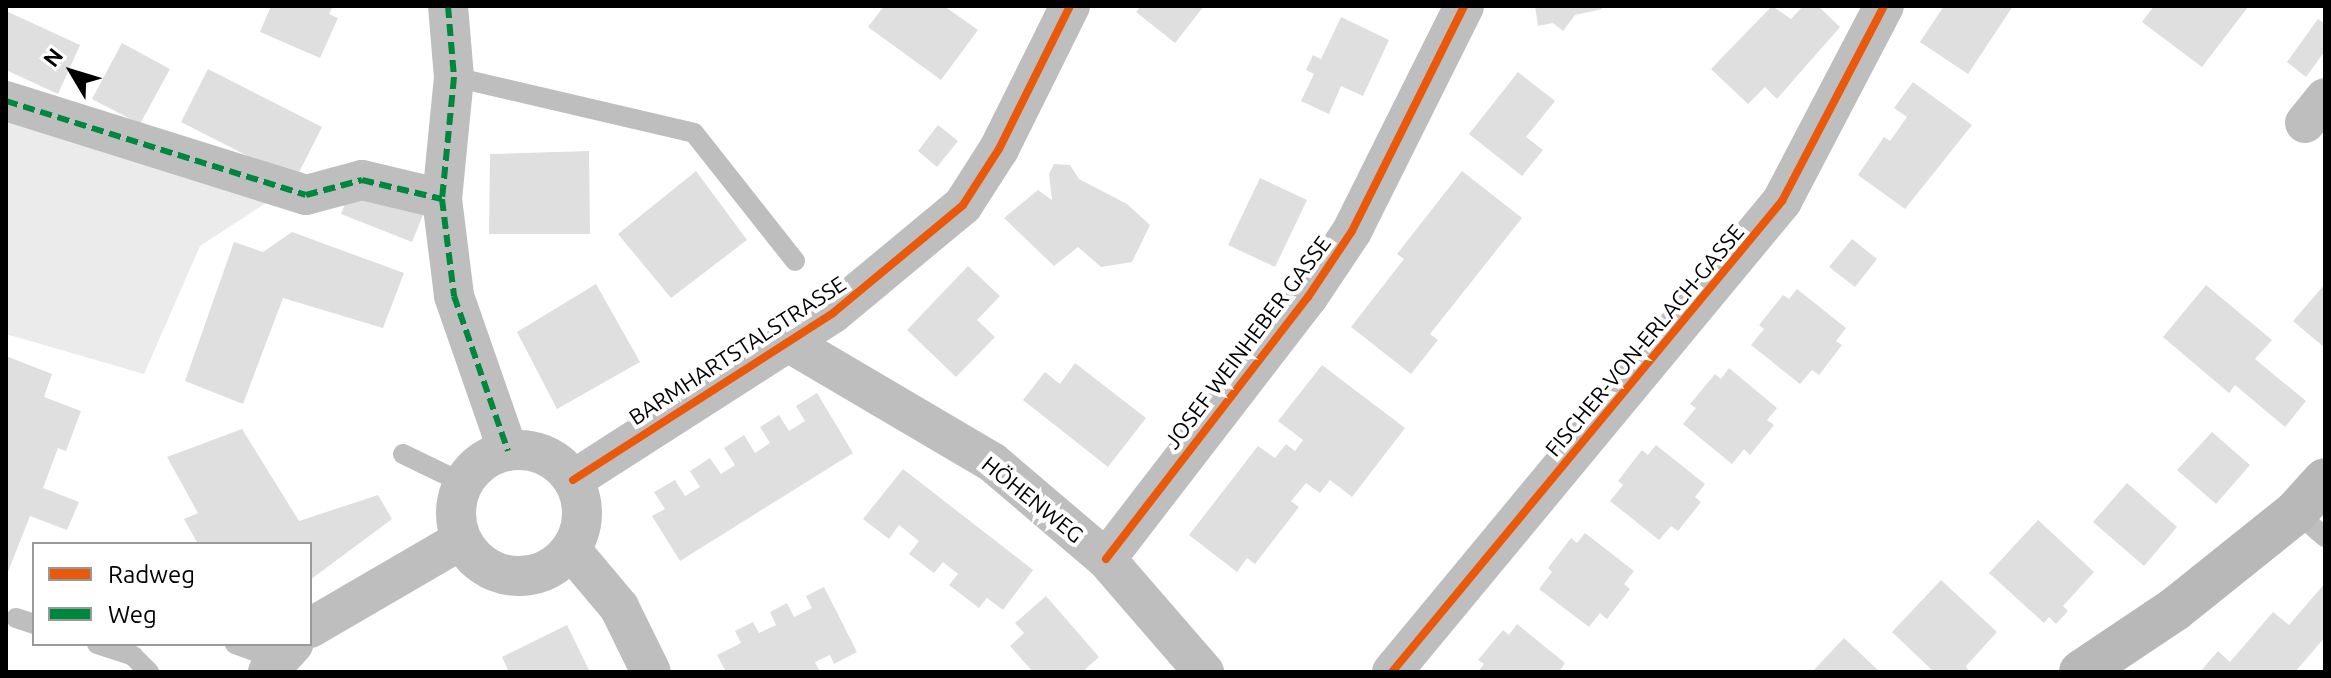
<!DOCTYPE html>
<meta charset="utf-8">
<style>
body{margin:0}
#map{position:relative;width:2331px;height:678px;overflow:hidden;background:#fff;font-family:Ubuntu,sans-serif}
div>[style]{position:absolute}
.green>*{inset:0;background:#ebebeb}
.building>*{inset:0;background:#dfdfdf}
.lane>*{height:20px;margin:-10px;padding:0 10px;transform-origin:10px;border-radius:10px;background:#bebebe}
.street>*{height:40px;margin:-20px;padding:0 20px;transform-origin:20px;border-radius:20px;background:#bebebe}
.street>.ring{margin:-20px;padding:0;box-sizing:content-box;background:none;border:40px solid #bebebe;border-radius:50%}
.secondary>*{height:44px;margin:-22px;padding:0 22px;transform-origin:22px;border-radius:22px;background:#b8b8b8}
.quiet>*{height:6px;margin-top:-3px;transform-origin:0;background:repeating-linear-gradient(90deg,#00873e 0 12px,transparent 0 18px)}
.cycleway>*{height:8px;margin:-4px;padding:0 4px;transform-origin:4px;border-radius:4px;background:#e8590c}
span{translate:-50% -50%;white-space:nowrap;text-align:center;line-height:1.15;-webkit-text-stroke:8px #fff;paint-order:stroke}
.street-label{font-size:22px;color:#000}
.frame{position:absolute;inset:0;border:8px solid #000;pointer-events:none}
.legend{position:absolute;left:32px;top:542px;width:280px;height:104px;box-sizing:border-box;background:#fff;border:2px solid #999;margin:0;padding:10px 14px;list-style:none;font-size:24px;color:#000}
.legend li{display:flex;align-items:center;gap:16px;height:40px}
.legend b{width:40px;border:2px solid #999}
.north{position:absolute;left:32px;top:32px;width:80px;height:80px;-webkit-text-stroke:6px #fff;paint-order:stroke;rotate:308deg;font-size:22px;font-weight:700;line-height:32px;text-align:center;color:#000}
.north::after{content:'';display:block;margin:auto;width:28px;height:36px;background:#000;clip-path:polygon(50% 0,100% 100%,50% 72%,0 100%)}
</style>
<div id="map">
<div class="green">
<div style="clip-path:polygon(6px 120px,266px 203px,200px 246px,144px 374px,6px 334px)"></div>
</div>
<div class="building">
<div style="clip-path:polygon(271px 6px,333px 6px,329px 14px,338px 18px,320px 58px,260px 32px)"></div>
<div style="clip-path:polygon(884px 6px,944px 6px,978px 30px,941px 80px,868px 27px)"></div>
<div style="clip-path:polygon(1141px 6px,1204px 6px,1175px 43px,1136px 12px)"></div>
<div style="clip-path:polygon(1535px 6px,1602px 6px,1602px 9px,1575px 15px,1563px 31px,1553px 23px,1538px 26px)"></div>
<div style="clip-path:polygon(1772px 6px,1791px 19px,1803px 6px,1818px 6px,1840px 27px,1777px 99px,1765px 87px,1748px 104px,1711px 69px)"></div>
<div style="clip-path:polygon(1944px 6px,2013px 6px,1968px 74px,1920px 42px)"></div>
<div style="clip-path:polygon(2154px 6px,2246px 6px,2248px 7px,2202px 67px,2142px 22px)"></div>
<div style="clip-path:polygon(6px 11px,80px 45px,58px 94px,6px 70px)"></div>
<div style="clip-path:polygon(1341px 17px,1389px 40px,1363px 96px,1341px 86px,1329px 114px,1301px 101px,1314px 74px,1306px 70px,1313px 55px,1321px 59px)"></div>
<div style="clip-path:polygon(2318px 19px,2325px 24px,2325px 51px,2306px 77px,2287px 62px)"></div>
<div style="clip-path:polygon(122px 43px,170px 69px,140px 124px,92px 99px)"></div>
<div style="clip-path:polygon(208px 69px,322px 127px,295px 180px,181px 122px)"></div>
<div style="clip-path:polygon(1518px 72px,1555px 101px,1526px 137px,1543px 150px,1522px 176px,1469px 134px)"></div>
<div style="clip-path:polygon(1913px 82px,1972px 125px,1905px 209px,1858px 175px,1884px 137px,1890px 141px,1907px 117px,1894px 108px)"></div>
<div style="clip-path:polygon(938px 125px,958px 141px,937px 167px,918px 151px)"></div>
<div style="clip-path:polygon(589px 151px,590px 234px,489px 234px,490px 154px)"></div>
<div style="clip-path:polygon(1054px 164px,1070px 165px,1079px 179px,1127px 204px,1150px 225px,1132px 262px,1101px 267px,1078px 247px,1054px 266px,1004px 218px,1038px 190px,1052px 200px,1049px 174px)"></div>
<div style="clip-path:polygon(696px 171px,747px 240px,671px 298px,618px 234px)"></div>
<div style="clip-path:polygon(1462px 171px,1522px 218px,1430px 334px,1438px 340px,1411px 374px,1351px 327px,1404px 259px,1397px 254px)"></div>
<div style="clip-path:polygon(1260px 178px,1307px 200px,1275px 267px,1228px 245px)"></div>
<div style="clip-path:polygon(352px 186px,423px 215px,412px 242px,341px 214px)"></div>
<div style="clip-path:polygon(292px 232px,404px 273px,383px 328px,283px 298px,243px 404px,185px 381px,234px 242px,263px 252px)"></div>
<div style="clip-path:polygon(1852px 239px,1877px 259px,1855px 287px,1829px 267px)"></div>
<div style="clip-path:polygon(968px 266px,1000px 296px,977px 320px,995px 337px,956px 377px,907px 330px)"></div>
<div style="clip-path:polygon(596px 284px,640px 362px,557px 409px,517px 332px)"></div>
<div style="clip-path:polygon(2325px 284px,2325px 348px,2293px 321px)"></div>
<div style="clip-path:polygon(2206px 285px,2272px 340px,2255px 359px,2306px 401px,2285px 427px,2235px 385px,2229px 393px,2163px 337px)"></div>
<div style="clip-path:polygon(1797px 289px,1846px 328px,1836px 341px,1842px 345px,1819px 375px,1812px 370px,1800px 384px,1751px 345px,1764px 329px,1759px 325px,1783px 295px,1789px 299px)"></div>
<div style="clip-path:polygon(6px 356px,52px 374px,44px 397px,81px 411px,66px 451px,58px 448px,43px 488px,79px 502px,67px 530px,30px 516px,6px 577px)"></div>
<div style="clip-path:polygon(1075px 363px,1146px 418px,1108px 467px,1023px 400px,1045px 372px,1060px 384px)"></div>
<div style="clip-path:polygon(1322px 365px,1405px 428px,1352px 497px,1330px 480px,1320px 493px,1306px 483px,1291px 501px,1299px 507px,1255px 564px,1247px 558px,1237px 572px,1189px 535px,1258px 446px,1275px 458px,1286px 444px,1295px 451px,1303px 440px,1278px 421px)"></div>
<div style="clip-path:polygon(1729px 368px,1777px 408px,1767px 420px,1774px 425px,1750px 455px,1744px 449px,1732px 464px,1683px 424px,1696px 408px,1690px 404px,1715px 374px,1721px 379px)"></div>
<div style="clip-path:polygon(817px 393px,853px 453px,680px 561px,652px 516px,665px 509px,654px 492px,675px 480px,685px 496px,700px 487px,690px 471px,710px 458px,721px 474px,735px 465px,724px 448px,744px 435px,755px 453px,770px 443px,760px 427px,779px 415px,789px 431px,805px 421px,796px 406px)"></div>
<div style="clip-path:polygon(242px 429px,299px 521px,378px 495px,392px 519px,310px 580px,310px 544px,198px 544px,184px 519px,198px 513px,167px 457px)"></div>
<div style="clip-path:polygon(2212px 432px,2250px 465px,2216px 504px,2177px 470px)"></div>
<div style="clip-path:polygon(1656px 445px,1705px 484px,1695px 497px,1701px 502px,1678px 531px,1671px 526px,1659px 540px,1610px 501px,1623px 485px,1618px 481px,1642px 450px,1648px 455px)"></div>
<div style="clip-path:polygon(903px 469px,1033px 570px,1003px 610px,987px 598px,979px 608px,949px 585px,958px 574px,943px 562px,934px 573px,909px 554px,919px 541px,899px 525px,889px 539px,863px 519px)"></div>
<div style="clip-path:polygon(2127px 483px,2177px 527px,2144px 566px,2093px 522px)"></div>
<div style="clip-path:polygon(2038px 520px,2094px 572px,2063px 606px,2068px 611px,2056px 624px,2049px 617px,2044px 623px,1989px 573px)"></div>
<div style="clip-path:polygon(1585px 533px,1634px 571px,1624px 584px,1630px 589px,1607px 619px,1600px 613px,1589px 627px,1539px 589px,1552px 572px,1548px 568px,1571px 538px,1577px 543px)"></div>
<div style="clip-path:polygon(1941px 580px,1997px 632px,1966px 666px,1969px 672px,1934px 672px,1892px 632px)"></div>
<div style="clip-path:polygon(2325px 583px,2325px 637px,2295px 672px,2200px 672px,2218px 651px,2230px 662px,2273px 612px,2289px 625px)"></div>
<div style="clip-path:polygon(824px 587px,857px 652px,834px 664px,830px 655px,815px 662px,820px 672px,726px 672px,717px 655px,741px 643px,735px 631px,753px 622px,759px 633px,776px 625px,770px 612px,787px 603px,794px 617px,812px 608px,806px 596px)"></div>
<div style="clip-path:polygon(1046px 596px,1099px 657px,1082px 672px,1033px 672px,1010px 646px,1024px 633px,1015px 623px)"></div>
<div style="clip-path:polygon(1517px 624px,1565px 663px,1559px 672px,1478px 672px,1484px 664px,1478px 660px,1503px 630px,1509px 635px)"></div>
<div style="clip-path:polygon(567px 625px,590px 672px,509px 672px,502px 657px)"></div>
<div style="clip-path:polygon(1844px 638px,1880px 672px,1812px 672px)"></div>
</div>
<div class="lane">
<div style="left:454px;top:77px;width:246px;rotate:13.1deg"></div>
<div style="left:694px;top:133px;width:163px;rotate:51.7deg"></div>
<div style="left:403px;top:454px;width:67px;rotate:25.8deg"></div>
<div style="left:2296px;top:512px;width:38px;rotate:41deg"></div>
<div style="left:16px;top:618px;width:19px;rotate:18deg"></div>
<div style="left:97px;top:644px;width:38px;rotate:18deg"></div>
<div style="left:133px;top:656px;width:23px;rotate:45deg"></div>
<div style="left:235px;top:644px;width:44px;rotate:20.1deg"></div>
</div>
<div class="street">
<div style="left:448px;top:6px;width:71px;rotate:85.2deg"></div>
<div style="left:454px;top:77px;width:123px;rotate:95.6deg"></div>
<div style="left:442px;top:199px;width:98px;rotate:82.9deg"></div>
<div style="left:454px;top:296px;width:164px;rotate:70.8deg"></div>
<div style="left:6px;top:101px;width:314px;rotate:17.4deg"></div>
<div style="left:306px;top:195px;width:58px;rotate:-15deg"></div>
<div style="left:362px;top:180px;width:82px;rotate:13.4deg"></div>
<div style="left:2305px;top:123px;width:32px;rotate:-51deg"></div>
<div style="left:788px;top:342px;width:237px;rotate:30.5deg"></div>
<div style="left:992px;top:462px;width:150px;rotate:40.4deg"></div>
<div style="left:1106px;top:559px;width:150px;rotate:49.1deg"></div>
<div class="ring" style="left:456px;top:450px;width:86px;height:86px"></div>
<div style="left:573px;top:480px;width:309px;rotate:-32.7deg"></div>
<div style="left:833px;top:313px;width:169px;rotate:-39.7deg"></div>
<div style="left:963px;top:205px;width:67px;rotate:-57.3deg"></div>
<div style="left:999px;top:149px;width:160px;rotate:-63.6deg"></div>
<div style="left:571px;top:550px;width:75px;rotate:49.9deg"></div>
<div style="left:619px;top:607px;width:72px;rotate:63.8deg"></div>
<div style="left:1106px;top:559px;width:331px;rotate:-52.4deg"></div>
<div style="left:1308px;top:297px;width:79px;rotate:-56.3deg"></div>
<div style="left:1352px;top:231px;width:251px;rotate:-63.5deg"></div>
<div style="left:310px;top:628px;width:175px;rotate:-30.2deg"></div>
<div style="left:268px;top:672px;width:38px;rotate:-48deg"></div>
<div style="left:1392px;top:672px;width:612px;rotate:-50.37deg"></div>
<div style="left:1782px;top:201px;width:220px;rotate:-62.4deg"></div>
</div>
<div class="secondary">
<div style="left:2081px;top:672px;width:113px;rotate:-33.8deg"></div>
<div style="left:2175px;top:609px;width:155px;rotate:-38.7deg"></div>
<div style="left:2296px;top:512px;width:43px;rotate:-47.8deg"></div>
</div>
<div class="quiet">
<div style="left:448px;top:6px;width:71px;rotate:85.2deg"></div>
<div style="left:454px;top:77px;width:123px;rotate:95.6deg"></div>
<div style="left:442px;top:199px;width:98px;rotate:82.9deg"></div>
<div style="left:454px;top:296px;width:164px;rotate:70.8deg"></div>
<div style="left:6px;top:101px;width:314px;rotate:17.4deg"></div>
<div style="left:306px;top:195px;width:58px;rotate:-15deg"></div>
<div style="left:362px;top:180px;width:82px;rotate:13.4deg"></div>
</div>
<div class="cycleway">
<div style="left:573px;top:480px;width:309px;rotate:-32.7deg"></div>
<div style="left:833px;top:313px;width:169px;rotate:-39.7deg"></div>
<div style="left:963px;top:205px;width:67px;rotate:-57.3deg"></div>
<div style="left:999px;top:149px;width:160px;rotate:-63.6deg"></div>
<div style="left:1106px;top:559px;width:331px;rotate:-52.4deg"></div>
<div style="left:1308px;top:297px;width:79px;rotate:-56.3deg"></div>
<div style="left:1352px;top:231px;width:251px;rotate:-63.5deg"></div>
<div style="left:1392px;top:672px;width:612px;rotate:-50.37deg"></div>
<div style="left:1782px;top:201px;width:220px;rotate:-62.4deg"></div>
</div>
<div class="street-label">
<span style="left:1644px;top:340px;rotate:-50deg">FISCHER-VON-ERLACH-GASSE</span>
<span style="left:1247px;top:342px;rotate:-53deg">JOSEF WEINHEBER GASSE</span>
<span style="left:737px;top:350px;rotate:-33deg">BARMHARTSTALSTRASSE</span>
<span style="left:1033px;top:499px;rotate:39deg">HÖHENWEG</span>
</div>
<div class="frame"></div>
<ul class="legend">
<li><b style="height:10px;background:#e8590c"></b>Radweg</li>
<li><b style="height:10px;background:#00873e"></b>Weg</li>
</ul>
<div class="north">N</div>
</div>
